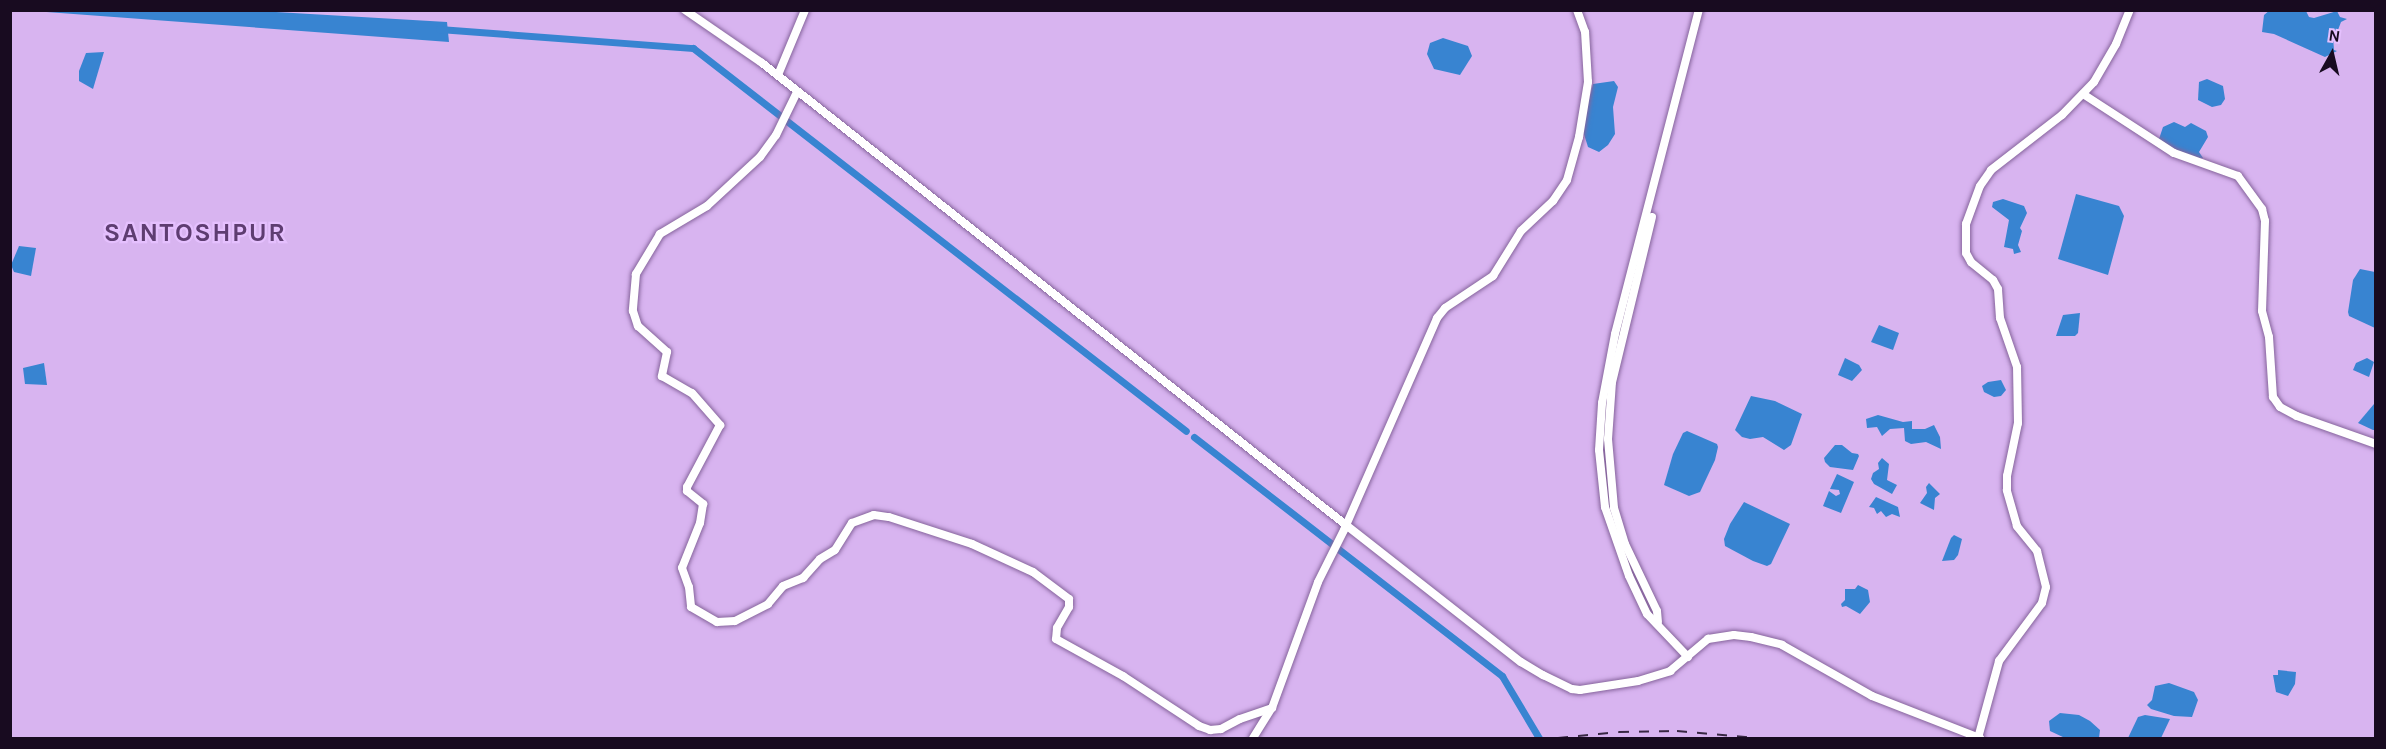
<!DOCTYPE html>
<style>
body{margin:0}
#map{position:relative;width:2386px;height:749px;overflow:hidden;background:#d8b4f0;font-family:Karla,sans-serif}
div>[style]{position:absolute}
.water>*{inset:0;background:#3884d1}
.canal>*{height:7px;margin:-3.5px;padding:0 3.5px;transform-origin:3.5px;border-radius:3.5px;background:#3884d1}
.roads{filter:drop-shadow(0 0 2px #86649c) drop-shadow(0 0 2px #86649c)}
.minor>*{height:8px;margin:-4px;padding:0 4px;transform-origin:4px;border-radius:4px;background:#fff}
.rail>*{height:1.5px;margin-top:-0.75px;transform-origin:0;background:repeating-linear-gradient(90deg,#382743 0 10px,transparent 0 20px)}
span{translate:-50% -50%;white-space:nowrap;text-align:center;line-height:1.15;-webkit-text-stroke:4.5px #e5c0fe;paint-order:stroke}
.district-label{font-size:26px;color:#5e3d71;font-weight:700;letter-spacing:1.5px}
.frame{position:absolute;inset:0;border:12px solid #180b20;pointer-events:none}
.north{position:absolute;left:2302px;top:24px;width:60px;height:60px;-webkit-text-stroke:4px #e5c0fe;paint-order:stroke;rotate:8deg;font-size:16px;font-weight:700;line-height:24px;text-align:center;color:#180b20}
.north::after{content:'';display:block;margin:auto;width:21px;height:27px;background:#180b20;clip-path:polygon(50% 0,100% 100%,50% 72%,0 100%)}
</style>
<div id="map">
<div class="water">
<div style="clip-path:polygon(2270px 10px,2306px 11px,2309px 17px,2314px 18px,2337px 11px,2340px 17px,2347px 19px,2341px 22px,2338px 30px,2331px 35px,2333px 37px,2334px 50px,2337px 51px,2325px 57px,2274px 34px,2262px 32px,2264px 15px)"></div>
<div style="clip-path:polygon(259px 11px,447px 22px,449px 42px,33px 11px)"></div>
<div style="clip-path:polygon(1443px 38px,1468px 46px,1472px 56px,1460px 75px,1434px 69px,1427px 54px,1430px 43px)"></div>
<div style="clip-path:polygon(104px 52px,93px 89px,79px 81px,79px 71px,86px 53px)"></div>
<div style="clip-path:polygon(2207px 79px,2223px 86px,2225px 99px,2221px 105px,2212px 107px,2198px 100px,2199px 82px)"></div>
<div style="clip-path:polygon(1614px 81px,1618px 87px,1613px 107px,1615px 134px,1608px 145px,1599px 152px,1588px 147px,1582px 128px,1593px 84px)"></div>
<div style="clip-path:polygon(2174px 122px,2185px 127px,2191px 123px,2206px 131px,2208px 137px,2199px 152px,2203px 158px,2200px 159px,2187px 158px,2159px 139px,2163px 127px)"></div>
<div style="clip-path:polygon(2076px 194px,2119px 206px,2124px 216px,2108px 275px,2058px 259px)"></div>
<div style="clip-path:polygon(2003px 199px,2024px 206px,2027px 213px,2020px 228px,2022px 231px,2018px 245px,2021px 252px,2014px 254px,2013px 249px,2004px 247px,2009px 220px,1992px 207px,1993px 202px)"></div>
<div style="clip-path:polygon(19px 246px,36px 248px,31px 276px,14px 272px,11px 265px)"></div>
<div style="clip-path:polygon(2360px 269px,2375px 272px,2375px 328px,2349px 316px,2348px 312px,2353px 280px)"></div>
<div style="clip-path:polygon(2080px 313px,2078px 333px,2075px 336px,2056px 336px,2063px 315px)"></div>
<div style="clip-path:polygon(1879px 325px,1899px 333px,1893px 350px,1871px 342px)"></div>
<div style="clip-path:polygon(1845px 358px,1859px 365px,1862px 370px,1852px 381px,1838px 375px)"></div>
<div style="clip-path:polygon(2367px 358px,2374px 362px,2369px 377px,2353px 370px,2356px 363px)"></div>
<div style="clip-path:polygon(44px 363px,47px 385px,25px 384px,23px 368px)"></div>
<div style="clip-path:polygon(2001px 380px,2006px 390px,2001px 396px,1994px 397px,1984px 392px,1982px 386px,1988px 382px)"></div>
<div style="clip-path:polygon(1751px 396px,1775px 401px,1802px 414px,1791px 445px,1784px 450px,1763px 437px,1750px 439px,1742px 437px,1735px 430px)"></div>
<div style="clip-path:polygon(2374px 404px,2375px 430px,2373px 430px,2358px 423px)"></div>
<div style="clip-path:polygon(1878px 415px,1903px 422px,1912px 421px,1912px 429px,1925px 429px,1934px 425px,1940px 437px,1941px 449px,1926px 442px,1911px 444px,1905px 441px,1904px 428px,1890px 429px,1882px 436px,1877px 427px,1867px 428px,1866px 419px)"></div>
<div style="clip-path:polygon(1687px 431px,1717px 444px,1718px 447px,1715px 460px,1700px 492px,1689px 496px,1664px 485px,1673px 454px,1683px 433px)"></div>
<div style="clip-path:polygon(1835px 445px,1842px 445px,1852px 453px,1858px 454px,1859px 456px,1853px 470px,1830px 467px,1825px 462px,1824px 458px)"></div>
<div style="clip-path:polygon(1882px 458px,1889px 464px,1887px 480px,1897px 485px,1892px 494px,1874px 484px,1871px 479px,1873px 473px,1879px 469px,1878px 463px)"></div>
<div style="clip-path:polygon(1837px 474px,1854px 482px,1841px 513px,1823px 506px,1829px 491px,1836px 496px,1840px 494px,1839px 490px,1830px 489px)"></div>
<div style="clip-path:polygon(1929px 483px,1940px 494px,1935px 498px,1934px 510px,1920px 503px,1927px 493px,1926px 487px)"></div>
<div style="clip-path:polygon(1876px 497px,1898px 507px,1900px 517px,1892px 514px,1886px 517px,1881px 511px,1877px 514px,1874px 508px,1869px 507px)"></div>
<div style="clip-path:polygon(1744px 502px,1790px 524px,1771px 564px,1767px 566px,1753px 561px,1725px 546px,1724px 539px,1730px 524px)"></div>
<div style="clip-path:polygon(1954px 535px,1962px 539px,1958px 555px,1954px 560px,1942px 561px,1951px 538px)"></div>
<div style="clip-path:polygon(1858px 585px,1868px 590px,1870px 602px,1860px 614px,1846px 606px,1842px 607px,1841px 604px,1845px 600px,1845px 589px,1855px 589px)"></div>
<div style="clip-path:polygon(2278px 670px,2296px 672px,2295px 684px,2288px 696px,2276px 692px,2273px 675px,2278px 675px)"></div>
<div style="clip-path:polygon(2169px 683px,2194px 692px,2198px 700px,2192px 717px,2174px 716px,2151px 709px,2147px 705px,2152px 700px,2155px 686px)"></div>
<div style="clip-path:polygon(2060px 713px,2079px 715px,2090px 721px,2100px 730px,2099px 738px,2065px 738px,2050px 731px,2049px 721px)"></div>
<div style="clip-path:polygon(2145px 715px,2170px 719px,2161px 738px,2128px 738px,2138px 717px)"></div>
</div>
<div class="canal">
<div style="left:439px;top:29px;width:255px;rotate:4.3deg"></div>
<div style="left:693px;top:48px;width:624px;rotate:37.84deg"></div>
<div style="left:1194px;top:437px;width:390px;rotate:37.8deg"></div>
<div style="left:1502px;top:676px;width:72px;rotate:59.2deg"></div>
</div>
<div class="roads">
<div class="minor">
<div style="left:685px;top:10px;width:93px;rotate:34.5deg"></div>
<div style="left:762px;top:63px;width:745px;rotate:38.35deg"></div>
<div style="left:1346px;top:525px;width:222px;rotate:38.1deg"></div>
<div style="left:1521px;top:662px;width:26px;rotate:31deg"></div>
<div style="left:1543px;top:675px;width:32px;rotate:26deg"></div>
<div style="left:1572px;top:689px;width:8px;rotate:7deg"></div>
<div style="left:1580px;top:690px;width:59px;rotate:-8.8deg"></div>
<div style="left:1638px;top:681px;width:34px;rotate:-17deg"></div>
<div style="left:1670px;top:671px;width:50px;rotate:-40.1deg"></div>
<div style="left:1708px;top:639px;width:26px;rotate:-9deg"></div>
<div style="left:1734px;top:635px;width:17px;rotate:7deg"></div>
<div style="left:1751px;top:637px;width:32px;rotate:14deg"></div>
<div style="left:1782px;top:645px;width:103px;rotate:29.5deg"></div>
<div style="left:1872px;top:696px;width:116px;rotate:21.3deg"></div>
<div style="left:778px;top:75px;width:70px;rotate:-67.4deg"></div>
<div style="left:797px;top:92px;width:48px;rotate:116deg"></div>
<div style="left:776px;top:135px;width:27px;rotate:126deg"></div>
<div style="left:760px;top:157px;width:72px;rotate:137.2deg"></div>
<div style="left:707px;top:206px;width:55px;rotate:149.2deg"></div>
<div style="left:660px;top:234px;width:47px;rotate:121deg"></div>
<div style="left:636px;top:274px;width:37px;rotate:95deg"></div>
<div style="left:633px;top:311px;width:16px;rotate:72deg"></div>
<div style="left:638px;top:326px;width:39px;rotate:42deg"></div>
<div style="left:667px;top:352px;width:25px;rotate:102deg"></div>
<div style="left:662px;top:376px;width:34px;rotate:30deg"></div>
<div style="left:692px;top:393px;width:43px;rotate:48.8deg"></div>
<div style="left:720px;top:425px;width:70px;rotate:118deg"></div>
<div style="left:687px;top:487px;width:4px;rotate:90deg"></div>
<div style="left:687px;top:491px;width:21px;rotate:39deg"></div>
<div style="left:703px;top:504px;width:19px;rotate:99deg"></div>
<div style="left:700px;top:523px;width:48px;rotate:111.8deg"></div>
<div style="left:682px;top:568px;width:20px;rotate:70deg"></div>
<div style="left:689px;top:587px;width:20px;rotate:84deg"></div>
<div style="left:691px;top:607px;width:30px;rotate:30deg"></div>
<div style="left:717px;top:622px;width:18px;rotate:-3deg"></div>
<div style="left:735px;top:621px;width:37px;rotate:-27deg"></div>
<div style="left:768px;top:604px;width:23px;rotate:-50deg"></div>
<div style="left:783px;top:586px;width:22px;rotate:-22deg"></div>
<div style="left:803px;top:578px;width:25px;rotate:-48deg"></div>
<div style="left:820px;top:559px;width:17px;rotate:-31deg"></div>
<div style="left:835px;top:550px;width:32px;rotate:-58deg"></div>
<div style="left:852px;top:523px;width:23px;rotate:-20deg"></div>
<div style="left:874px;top:515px;width:15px;rotate:8deg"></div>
<div style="left:889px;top:517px;width:87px;rotate:18deg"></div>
<div style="left:972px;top:544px;width:67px;rotate:24.7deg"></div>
<div style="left:1033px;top:572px;width:45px;rotate:36.9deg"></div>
<div style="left:1069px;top:599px;width:8px;rotate:90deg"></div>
<div style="left:1069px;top:607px;width:24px;rotate:120deg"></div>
<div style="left:1057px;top:628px;width:11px;rotate:95deg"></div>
<div style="left:1056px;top:639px;width:77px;rotate:28.9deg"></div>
<div style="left:1123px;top:676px;width:91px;rotate:33.3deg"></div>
<div style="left:1199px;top:726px;width:12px;rotate:20deg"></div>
<div style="left:1210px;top:730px;width:11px;rotate:-5deg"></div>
<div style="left:1221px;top:729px;width:21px;rotate:-28deg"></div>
<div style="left:1240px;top:719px;width:34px;rotate:-19deg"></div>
<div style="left:2083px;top:94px;width:108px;rotate:33deg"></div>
<div style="left:2174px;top:153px;width:68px;rotate:19.8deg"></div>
<div style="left:2238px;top:176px;width:41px;rotate:54deg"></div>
<div style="left:2262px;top:209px;width:12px;rotate:76deg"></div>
<div style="left:2265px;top:221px;width:90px;rotate:91.9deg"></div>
<div style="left:2262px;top:311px;width:27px;rotate:75deg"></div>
<div style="left:2269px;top:337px;width:60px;rotate:86.2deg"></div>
<div style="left:2273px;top:397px;width:12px;rotate:55deg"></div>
<div style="left:2280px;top:407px;width:19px;rotate:28deg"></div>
<div style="left:2297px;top:416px;width:84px;rotate:19.5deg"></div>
<div style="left:1652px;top:217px;width:170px;rotate:103.6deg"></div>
<div style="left:1612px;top:382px;width:57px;rotate:94deg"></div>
<div style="left:1608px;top:439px;width:69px;rotate:85deg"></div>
<div style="left:1614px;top:508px;width:38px;rotate:73deg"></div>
<div style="left:1625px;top:544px;width:74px;rotate:64.5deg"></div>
<div style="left:1657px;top:611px;width:11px;rotate:85deg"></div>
<div style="left:1688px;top:657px;width:59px;rotate:-133.6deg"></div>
<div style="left:1647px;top:614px;width:42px;rotate:-115.3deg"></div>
<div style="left:1629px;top:576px;width:73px;rotate:-109.2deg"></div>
<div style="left:1605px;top:507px;width:57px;rotate:-96deg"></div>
<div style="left:1599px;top:450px;width:47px;rotate:-86.3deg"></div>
<div style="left:1602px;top:403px;width:70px;rotate:-79.3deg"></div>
<div style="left:1615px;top:334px;width:335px;rotate:-75.5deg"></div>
<div style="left:1253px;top:738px;width:36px;rotate:-58deg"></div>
<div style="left:1272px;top:708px;width:134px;rotate:-69.9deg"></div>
<div style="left:1318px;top:582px;width:58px;rotate:-63.4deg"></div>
<div style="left:1344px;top:530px;width:232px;rotate:-66.3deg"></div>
<div style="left:1437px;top:318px;width:13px;rotate:-51deg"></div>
<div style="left:1445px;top:308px;width:58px;rotate:-33.7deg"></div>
<div style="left:1493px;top:276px;width:53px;rotate:-58.1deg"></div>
<div style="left:1521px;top:231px;width:44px;rotate:-43.2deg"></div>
<div style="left:1553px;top:201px;width:25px;rotate:-56deg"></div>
<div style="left:1567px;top:180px;width:45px;rotate:-74.4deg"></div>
<div style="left:1579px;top:137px;width:56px;rotate:-80.7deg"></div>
<div style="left:1588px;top:82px;width:50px;rotate:-93.4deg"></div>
<div style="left:1585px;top:32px;width:23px;rotate:-110deg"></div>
<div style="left:1978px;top:738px;width:80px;rotate:-74.7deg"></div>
<div style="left:1999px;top:661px;width:72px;rotate:-53.4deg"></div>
<div style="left:2042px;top:603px;width:16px;rotate:-76deg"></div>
<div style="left:2046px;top:587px;width:37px;rotate:-104deg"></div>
<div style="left:2037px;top:551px;width:32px;rotate:-129deg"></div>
<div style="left:2017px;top:526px;width:37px;rotate:-106deg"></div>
<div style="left:2007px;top:490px;width:14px;rotate:-90deg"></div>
<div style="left:2007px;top:476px;width:54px;rotate:-78.3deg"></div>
<div style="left:2018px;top:423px;width:56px;rotate:-91deg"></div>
<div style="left:2017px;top:367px;width:52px;rotate:-109.1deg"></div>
<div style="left:2000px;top:318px;width:29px;rotate:-94deg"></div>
<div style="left:1998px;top:289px;width:10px;rotate:-119deg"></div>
<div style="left:1993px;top:280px;width:28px;rotate:-141deg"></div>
<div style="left:1971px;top:262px;width:10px;rotate:-119deg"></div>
<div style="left:1966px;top:253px;width:29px;rotate:-90deg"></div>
<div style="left:1966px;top:224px;width:40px;rotate:-69.8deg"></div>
<div style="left:1980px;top:186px;width:19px;rotate:-55deg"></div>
<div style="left:1991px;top:170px;width:90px;rotate:-37.8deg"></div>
<div style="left:2062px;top:115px;width:46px;rotate:-45.9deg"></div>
<div style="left:2094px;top:82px;width:44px;rotate:-59.9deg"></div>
<div style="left:2116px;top:44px;width:37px;rotate:-68deg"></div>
</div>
</div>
<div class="rail">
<div style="left:1558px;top:738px;width:61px;rotate:-5.6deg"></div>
<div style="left:1619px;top:732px;width:58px;rotate:-1deg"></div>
<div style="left:1677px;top:731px;width:80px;rotate:5deg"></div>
</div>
<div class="district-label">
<span style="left:195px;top:233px">SANTOSHPUR</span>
</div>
<div class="frame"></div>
<div class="north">N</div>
</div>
